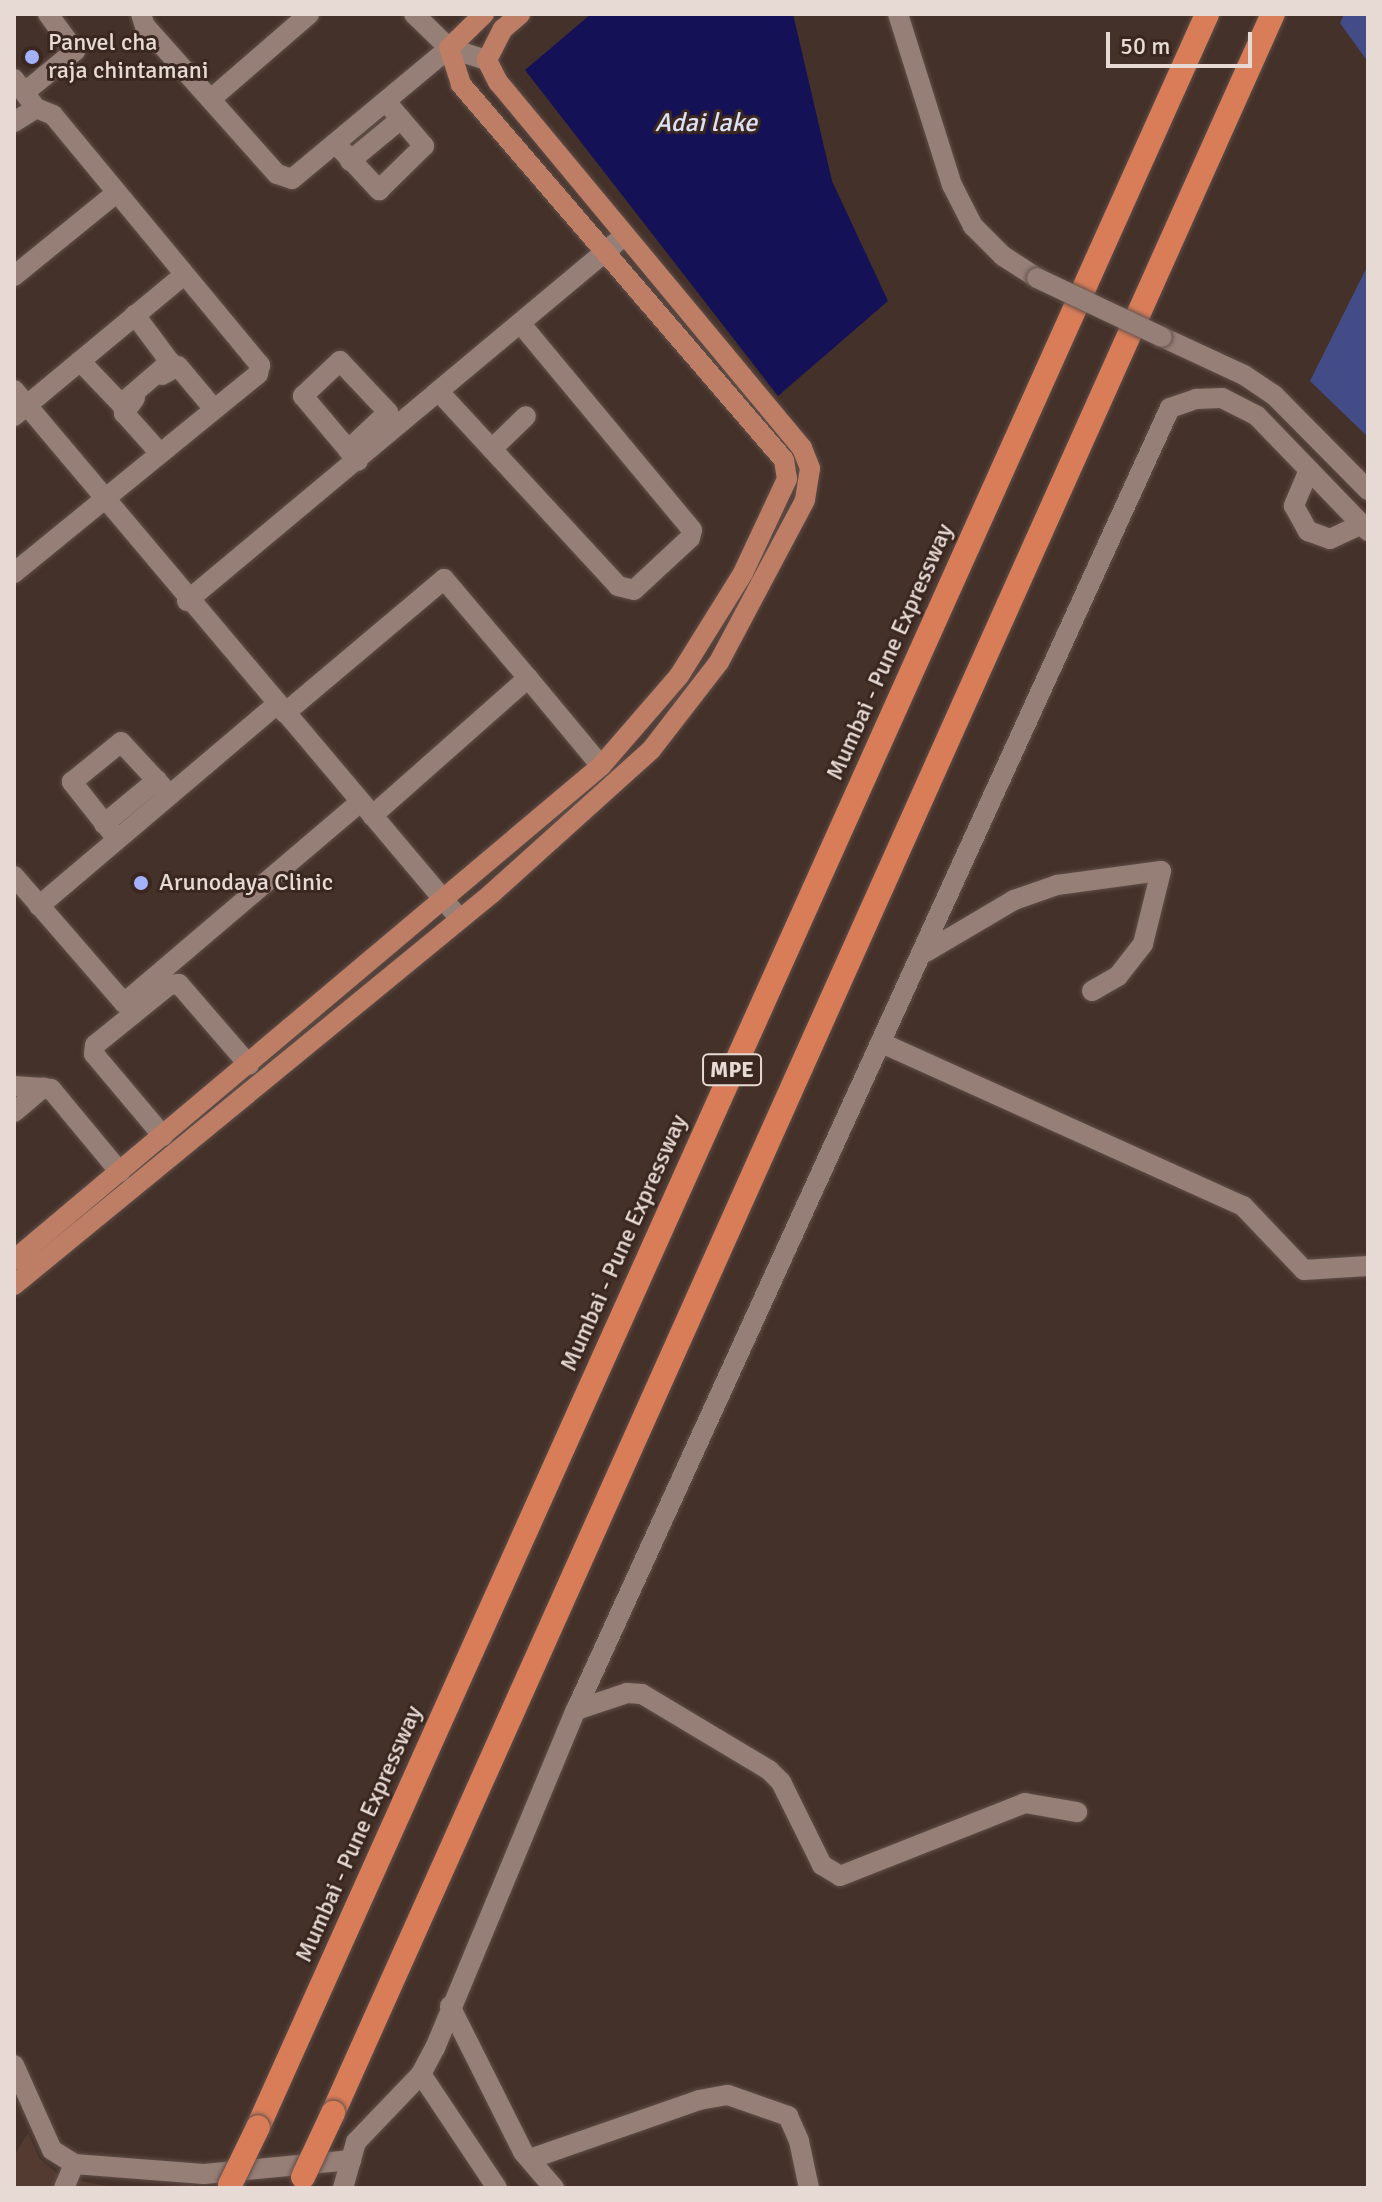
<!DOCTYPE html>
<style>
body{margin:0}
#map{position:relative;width:1382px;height:2202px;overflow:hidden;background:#443129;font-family:Signika,sans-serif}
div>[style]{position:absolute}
.built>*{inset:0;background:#543b32}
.green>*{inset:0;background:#444c88}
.water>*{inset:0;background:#151157}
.roads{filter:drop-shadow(0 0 2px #5f4e49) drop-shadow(0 0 2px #5f4e49)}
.minor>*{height:20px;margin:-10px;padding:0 10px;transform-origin:10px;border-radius:10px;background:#967f77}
.major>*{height:20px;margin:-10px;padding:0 10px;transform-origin:10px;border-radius:10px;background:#be7e65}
.highway>*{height:24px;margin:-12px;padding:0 12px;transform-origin:12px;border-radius:12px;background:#d97d59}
.bridges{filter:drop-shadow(0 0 2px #5f4e49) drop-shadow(0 0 2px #5f4e49)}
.minor-bridge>*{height:20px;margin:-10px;padding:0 10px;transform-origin:10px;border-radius:10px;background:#967f77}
.highway-bridge>*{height:24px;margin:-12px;padding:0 12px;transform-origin:12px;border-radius:12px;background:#d97d59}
.dots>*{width:22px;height:22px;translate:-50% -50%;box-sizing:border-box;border:4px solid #392720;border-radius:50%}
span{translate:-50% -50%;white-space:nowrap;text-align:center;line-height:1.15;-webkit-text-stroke:6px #392720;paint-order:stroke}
.shield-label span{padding:2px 6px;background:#392720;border:2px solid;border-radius:6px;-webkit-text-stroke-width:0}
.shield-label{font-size:22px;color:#e7dad5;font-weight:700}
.poi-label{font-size:24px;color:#e7dad5}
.left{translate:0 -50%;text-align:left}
.street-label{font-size:24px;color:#e7dad5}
.water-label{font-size:26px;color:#dce1f7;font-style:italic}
.frame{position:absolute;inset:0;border:16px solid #e7dad5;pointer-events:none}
.scale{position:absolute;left:1106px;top:32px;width:146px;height:36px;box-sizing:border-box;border:4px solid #e7dad5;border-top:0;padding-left:10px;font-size:24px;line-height:28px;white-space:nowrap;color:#e7dad5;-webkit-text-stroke:6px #392720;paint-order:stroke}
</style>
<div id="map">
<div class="built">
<div style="clip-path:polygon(28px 2133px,39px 2158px,63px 2178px,119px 2188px,194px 2184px,192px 2188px,14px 2188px,14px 2156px)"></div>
</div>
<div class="green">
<div style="clip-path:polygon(1344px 14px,1368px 14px,1368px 62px,1340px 23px)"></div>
<div style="clip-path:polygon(1368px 265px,1368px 437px,1310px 381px)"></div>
</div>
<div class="water">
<div style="clip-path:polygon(591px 14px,793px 14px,832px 181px,888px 301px,778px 396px,525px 70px)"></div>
</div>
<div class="roads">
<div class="minor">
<div style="left:141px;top:14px;width:13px;rotate:72deg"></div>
<div style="left:145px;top:26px;width:198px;rotate:48.3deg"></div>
<div style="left:277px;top:174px;width:16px;rotate:18deg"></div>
<div style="left:292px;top:179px;width:204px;rotate:-39.8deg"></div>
<div style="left:414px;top:14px;width:49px;rotate:44.2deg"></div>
<div style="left:449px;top:48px;width:40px;rotate:18deg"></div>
<div style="left:898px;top:14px;width:179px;rotate:72.5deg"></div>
<div style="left:952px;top:185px;width:46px;rotate:62.9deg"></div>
<div style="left:973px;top:226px;width:42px;rotate:45deg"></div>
<div style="left:1003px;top:256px;width:40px;rotate:32.9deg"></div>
<div style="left:14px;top:79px;width:36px;rotate:53deg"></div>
<div style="left:36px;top:108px;width:18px;rotate:22deg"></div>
<div style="left:53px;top:115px;width:325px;rotate:50.4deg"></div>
<div style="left:260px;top:365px;width:9px;rotate:103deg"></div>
<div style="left:258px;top:374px;width:315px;rotate:140.8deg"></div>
<div style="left:25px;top:92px;width:65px;rotate:-39.4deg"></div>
<div style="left:75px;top:51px;width:46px;rotate:-126.1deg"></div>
<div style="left:211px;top:99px;width:130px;rotate:-40.9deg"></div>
<div style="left:14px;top:122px;width:26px;rotate:-32deg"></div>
<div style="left:337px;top:145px;width:62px;rotate:47deg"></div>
<div style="left:379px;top:190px;width:63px;rotate:-44.4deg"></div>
<div style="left:424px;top:146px;width:57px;rotate:-130.7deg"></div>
<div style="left:350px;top:161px;width:66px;rotate:-39.5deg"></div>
<div style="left:14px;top:276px;width:130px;rotate:-39.1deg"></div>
<div style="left:1162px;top:337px;width:90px;rotate:24.9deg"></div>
<div style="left:1244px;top:375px;width:36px;rotate:34deg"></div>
<div style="left:1274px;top:395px;width:134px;rotate:45.3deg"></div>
<div style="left:80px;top:361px;width:59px;rotate:46.4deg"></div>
<div style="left:121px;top:404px;width:65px;rotate:-40.6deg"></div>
<div style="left:170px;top:362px;width:59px;rotate:-126.7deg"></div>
<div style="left:162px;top:375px;width:18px;rotate:-29deg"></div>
<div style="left:178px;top:366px;width:56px;rotate:50.1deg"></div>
<div style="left:14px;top:390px;width:692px;rotate:49.87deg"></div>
<div style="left:441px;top:394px;width:261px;rotate:47.3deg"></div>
<div style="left:618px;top:586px;width:16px;rotate:14deg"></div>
<div style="left:634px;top:590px;width:76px;rotate:-42.9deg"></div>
<div style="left:690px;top:538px;width:8px;rotate:-76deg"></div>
<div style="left:692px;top:530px;width:269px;rotate:-129.7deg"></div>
<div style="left:135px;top:398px;width:19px;rotate:126deg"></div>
<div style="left:124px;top:413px;width:52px;rotate:48.1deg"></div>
<div style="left:14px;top:416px;width:221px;rotate:-39.7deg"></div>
<div style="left:492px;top:449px;width:47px;rotate:-44.1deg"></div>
<div style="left:348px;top:450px;width:55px;rotate:-43.5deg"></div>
<div style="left:388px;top:412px;width:70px;rotate:-133.3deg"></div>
<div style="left:340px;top:361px;width:51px;rotate:136.6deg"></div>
<div style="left:303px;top:396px;width:85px;rotate:49.8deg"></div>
<div style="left:1309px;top:470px;width:39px;rotate:113deg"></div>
<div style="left:1294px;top:506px;width:29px;rotate:61deg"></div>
<div style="left:1308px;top:531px;width:23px;rotate:20deg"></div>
<div style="left:1330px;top:539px;width:35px;rotate:-25deg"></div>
<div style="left:187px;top:601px;width:569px;rotate:-39.87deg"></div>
<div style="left:528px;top:678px;width:114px;rotate:50.3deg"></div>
<div style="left:285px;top:713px;width:208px;rotate:-40.1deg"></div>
<div style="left:444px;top:579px;width:130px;rotate:49.7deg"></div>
<div style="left:528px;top:678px;width:208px;rotate:138.5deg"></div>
<div style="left:104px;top:824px;width:69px;rotate:-39.7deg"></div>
<div style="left:117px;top:839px;width:73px;rotate:-128.3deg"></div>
<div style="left:72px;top:782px;width:63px;rotate:-39.2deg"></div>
<div style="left:121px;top:742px;width:72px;rotate:47.2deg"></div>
<div style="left:14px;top:876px;width:168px;rotate:49.1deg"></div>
<div style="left:124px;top:1003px;width:310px;rotate:-40.4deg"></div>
<div style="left:39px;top:906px;width:312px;rotate:-40.3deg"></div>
<div style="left:926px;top:952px;width:102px;rotate:-30.6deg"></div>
<div style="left:1014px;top:900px;width:46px;rotate:-19.2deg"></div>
<div style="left:1057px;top:885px;width:105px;rotate:-7.7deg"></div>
<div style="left:1161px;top:871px;width:75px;rotate:103.9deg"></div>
<div style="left:1143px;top:944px;width:41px;rotate:128deg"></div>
<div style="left:1118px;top:976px;width:30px;rotate:150deg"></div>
<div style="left:884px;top:1044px;width:394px;rotate:24.3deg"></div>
<div style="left:1243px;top:1206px;width:88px;rotate:46.4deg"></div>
<div style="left:1304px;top:1270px;width:64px;rotate:-3.6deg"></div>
<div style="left:14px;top:1086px;width:29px;rotate:4deg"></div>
<div style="left:14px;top:1112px;width:38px;rotate:-40deg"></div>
<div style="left:43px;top:1088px;width:8px;rotate:7deg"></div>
<div style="left:51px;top:1089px;width:108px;rotate:50.3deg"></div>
<div style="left:163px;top:1136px;width:107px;rotate:-130.1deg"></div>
<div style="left:94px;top:1054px;width:9px;rotate:-84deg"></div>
<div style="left:95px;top:1045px;width:95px;rotate:-39deg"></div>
<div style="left:169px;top:985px;width:10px;rotate:-6deg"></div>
<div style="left:179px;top:984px;width:107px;rotate:49.2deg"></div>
<div style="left:576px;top:1710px;width:54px;rotate:-18.4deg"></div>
<div style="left:627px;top:1693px;width:15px;rotate:4deg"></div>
<div style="left:642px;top:1694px;width:148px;rotate:30.9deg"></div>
<div style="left:769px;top:1770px;width:17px;rotate:45deg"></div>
<div style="left:781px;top:1782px;width:93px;rotate:63.7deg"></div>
<div style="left:822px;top:1865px;width:21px;rotate:31deg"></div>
<div style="left:840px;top:1876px;width:199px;rotate:-21.5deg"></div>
<div style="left:1025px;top:1803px;width:53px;rotate:9.8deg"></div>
<div style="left:450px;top:2006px;width:163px;rotate:63.4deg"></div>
<div style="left:523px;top:2152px;width:48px;rotate:49.3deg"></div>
<div style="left:14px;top:2065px;width:93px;rotate:65.9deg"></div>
<div style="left:52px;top:2150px;width:26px;rotate:32deg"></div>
<div style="left:74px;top:2164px;width:130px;rotate:4.4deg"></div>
<div style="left:204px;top:2174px;width:148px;rotate:-5.4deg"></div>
<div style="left:421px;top:2074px;width:137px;rotate:56.3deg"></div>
<div style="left:530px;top:2159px;width:179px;rotate:-19.2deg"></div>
<div style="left:699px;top:2100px;width:29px;rotate:-10deg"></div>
<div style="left:728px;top:2095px;width:64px;rotate:19.3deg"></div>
<div style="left:788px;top:2116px;width:27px;rotate:66deg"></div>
<div style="left:799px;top:2141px;width:48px;rotate:78deg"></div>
<div style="left:64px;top:2188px;width:26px;rotate:-67deg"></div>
<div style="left:343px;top:2188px;width:48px;rotate:-74.2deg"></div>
<div style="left:356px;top:2142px;width:94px;rotate:-46.3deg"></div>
<div style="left:421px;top:2074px;width:30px;rotate:-62deg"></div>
<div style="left:435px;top:2048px;width:366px;rotate:-67.4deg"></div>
<div style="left:576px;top:1710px;width:1431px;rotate:-65.48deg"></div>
<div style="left:1170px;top:408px;width:28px;rotate:-19deg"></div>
<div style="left:1196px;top:399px;width:26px;rotate:-2deg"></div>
<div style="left:1222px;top:398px;width:39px;rotate:27deg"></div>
<div style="left:1257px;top:416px;width:160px;rotate:46deg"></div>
</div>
<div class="major">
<div style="left:14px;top:1260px;width:767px;rotate:-40.08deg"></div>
<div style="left:601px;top:766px;width:119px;rotate:-49.1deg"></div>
<div style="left:679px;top:676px;width:121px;rotate:-58.1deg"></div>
<div style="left:743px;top:573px;width:104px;rotate:-64.9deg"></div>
<div style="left:787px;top:479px;width:19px;rotate:-99deg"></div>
<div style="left:784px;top:460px;width:496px;rotate:-130.7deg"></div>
<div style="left:461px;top:84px;width:38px;rotate:-108deg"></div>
<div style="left:449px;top:48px;width:49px;rotate:-44.2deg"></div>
<div style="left:14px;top:1285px;width:617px;rotate:-39.34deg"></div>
<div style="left:491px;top:894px;width:215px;rotate:-42deg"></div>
<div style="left:651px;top:750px;width:111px;rotate:-52.3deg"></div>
<div style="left:719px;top:662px;width:183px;rotate:-62deg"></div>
<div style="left:805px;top:500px;width:32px;rotate:-81deg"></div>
<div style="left:810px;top:468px;width:22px;rotate:-112deg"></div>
<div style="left:802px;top:448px;width:476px;rotate:-129.7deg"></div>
<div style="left:498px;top:82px;width:25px;rotate:-117deg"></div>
<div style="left:487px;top:60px;width:35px;rotate:-63deg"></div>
<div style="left:503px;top:29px;width:23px;rotate:-41deg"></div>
</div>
<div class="highway">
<div style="left:333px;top:2113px;width:2300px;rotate:-65.88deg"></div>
<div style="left:258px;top:2127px;width:2316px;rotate:-65.81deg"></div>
</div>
</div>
<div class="bridges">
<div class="minor-bridge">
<div style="left:1037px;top:278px;width:138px;rotate:25.3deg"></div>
</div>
<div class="highway-bridge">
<div style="left:303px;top:2177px;width:71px;rotate:-64.9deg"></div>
<div style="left:230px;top:2185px;width:64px;rotate:-64.2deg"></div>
</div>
</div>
<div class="dots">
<div style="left:32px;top:57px;background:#a4b2fc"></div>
<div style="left:141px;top:883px;background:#a4b2fc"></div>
</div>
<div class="shield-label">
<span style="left:732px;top:1070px">MPE</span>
</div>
<div class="poi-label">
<span class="left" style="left:48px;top:57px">Panvel cha<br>raja chintamani</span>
<span class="left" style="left:159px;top:883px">Arunodaya Clinic</span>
</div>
<div class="street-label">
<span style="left:890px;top:652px;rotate:-66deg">Mumbai - Pune Expressway</span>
<span style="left:624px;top:1243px;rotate:-66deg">Mumbai - Pune Expressway</span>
<span style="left:359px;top:1834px;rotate:-66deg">Mumbai - Pune Expressway</span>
</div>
<div class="water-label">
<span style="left:706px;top:124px">Adai lake</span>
</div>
<div class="frame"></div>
<div class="scale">50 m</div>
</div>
